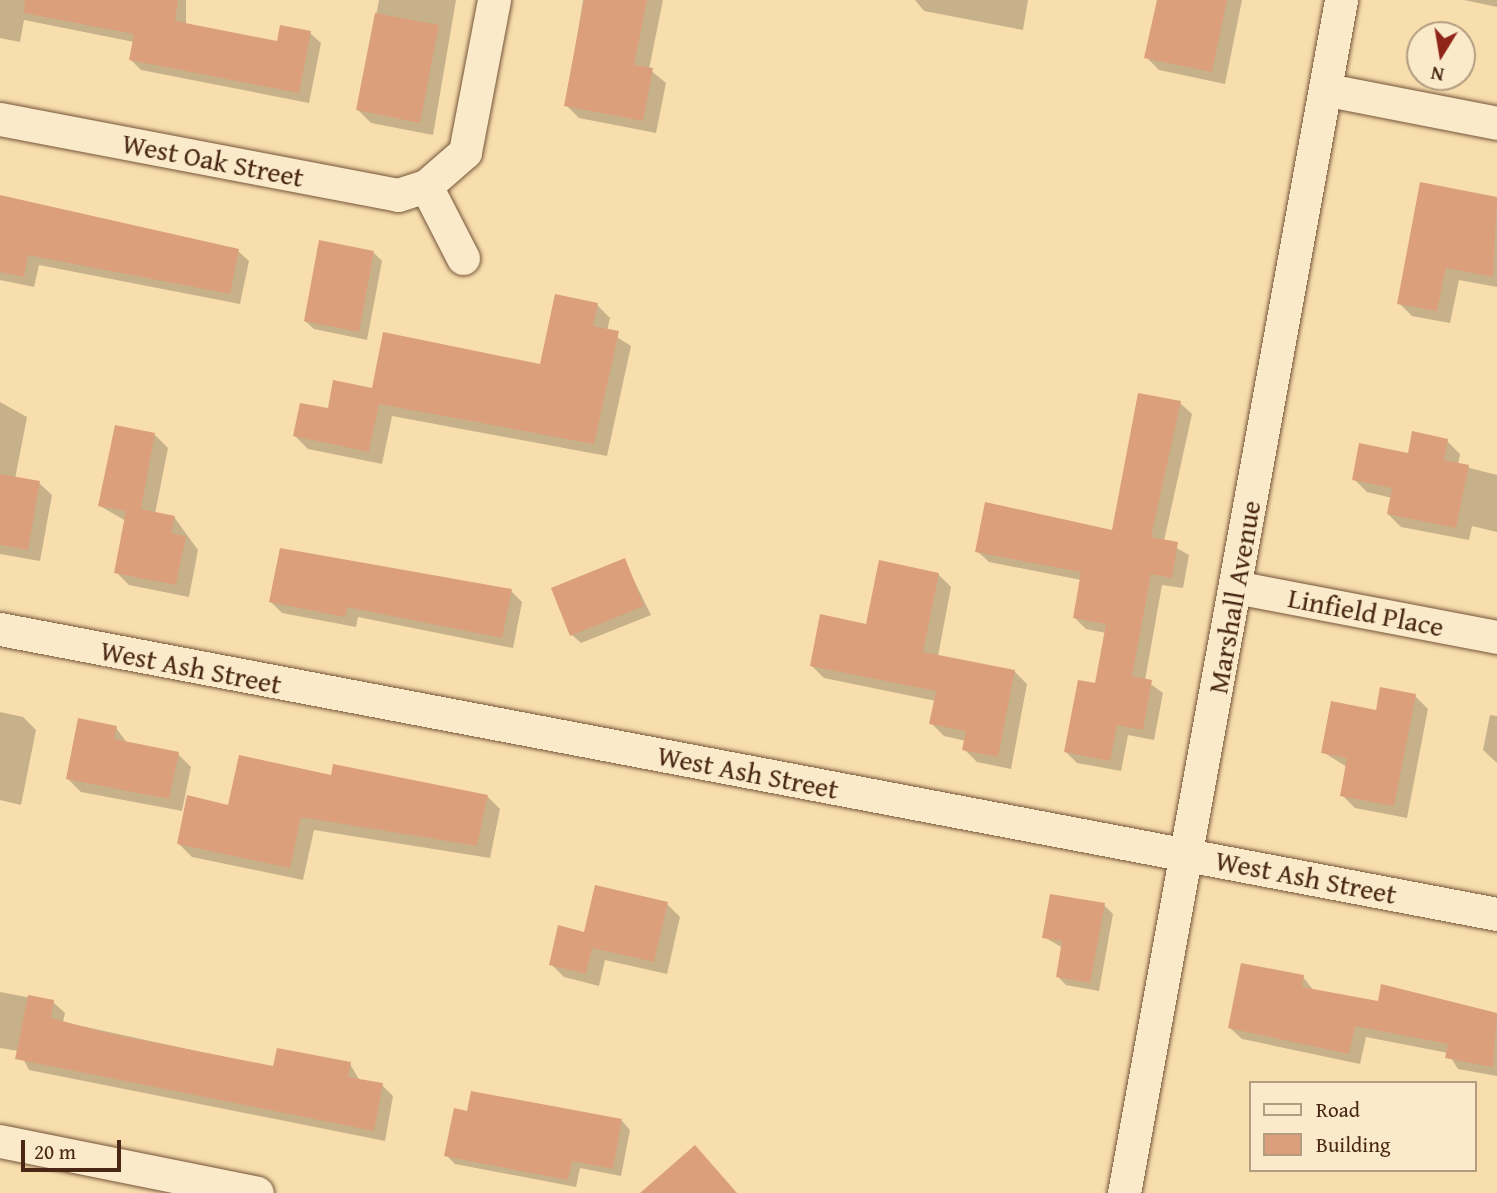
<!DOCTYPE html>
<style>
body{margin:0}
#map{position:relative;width:1497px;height:1193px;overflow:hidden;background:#f8dead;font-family:"Gentium Book Plus",serif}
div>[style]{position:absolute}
.shadow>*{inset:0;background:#0003}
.building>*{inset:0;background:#dba07b}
.roads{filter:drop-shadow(0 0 2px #75553a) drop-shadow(0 0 2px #75553a)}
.minor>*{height:33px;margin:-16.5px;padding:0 16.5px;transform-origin:16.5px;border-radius:16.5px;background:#faeaca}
span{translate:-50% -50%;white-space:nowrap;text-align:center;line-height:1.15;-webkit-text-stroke:6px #faeaca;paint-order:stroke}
.street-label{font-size:28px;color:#492714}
.legend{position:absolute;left:1249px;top:1081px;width:228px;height:91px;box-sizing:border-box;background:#faeaca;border:2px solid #b39c81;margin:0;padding:9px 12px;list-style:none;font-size:21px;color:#492714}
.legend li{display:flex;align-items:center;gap:14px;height:35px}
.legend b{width:35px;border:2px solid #b39c81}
.north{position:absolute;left:1406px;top:21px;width:70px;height:70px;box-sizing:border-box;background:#faeaca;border:2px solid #b39c81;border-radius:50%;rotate:191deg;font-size:19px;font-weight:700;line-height:28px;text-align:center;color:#492714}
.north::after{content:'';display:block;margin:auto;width:24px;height:32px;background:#8f2418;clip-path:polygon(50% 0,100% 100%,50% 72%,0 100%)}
.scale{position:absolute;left:21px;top:1140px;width:100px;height:32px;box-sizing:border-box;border:4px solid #492714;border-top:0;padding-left:9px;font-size:21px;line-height:24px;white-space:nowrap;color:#492714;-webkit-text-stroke:5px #faeaca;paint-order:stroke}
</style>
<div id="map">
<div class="shadow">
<div style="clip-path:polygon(0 0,186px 0,186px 25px,279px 43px,310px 33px,321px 43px,309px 103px,141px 70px,131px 60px,134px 42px,24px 20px,20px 42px,0 38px)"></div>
<div style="clip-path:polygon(379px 0,456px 0,433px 135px,371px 123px,358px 110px)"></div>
<div style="clip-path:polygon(583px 0,663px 0,649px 69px,666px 83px,656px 133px,579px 118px,566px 105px)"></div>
<div style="clip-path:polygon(915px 0,1028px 0,1023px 30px,924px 11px)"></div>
<div style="clip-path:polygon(1158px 0,1242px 0,1225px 84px,1159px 70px,1146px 57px)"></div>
<div style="clip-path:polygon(1464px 0,1497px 0,1497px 7px)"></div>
<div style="clip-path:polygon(1422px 185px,1497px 199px,1497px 287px,1459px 280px,1450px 323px,1412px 316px,1399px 303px)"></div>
<div style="clip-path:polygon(0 197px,238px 251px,249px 261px,240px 304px,39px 265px,34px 287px,0 280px)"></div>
<div style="clip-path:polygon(374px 253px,382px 261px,367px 340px,314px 329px,305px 321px)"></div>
<div style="clip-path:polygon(597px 305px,610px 318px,607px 331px,631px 346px,607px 456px,392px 416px,382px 464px,308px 449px,295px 436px,373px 390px,541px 366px)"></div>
<div style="clip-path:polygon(0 402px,27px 417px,15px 479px,39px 483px,52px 495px,40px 561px,0 554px)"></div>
<div style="clip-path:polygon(1180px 403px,1192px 414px,1164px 541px,1189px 555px,1183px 588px,1162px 585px,1145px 680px,1163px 693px,1154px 740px,1128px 735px,1121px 771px,1077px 763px,1066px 752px,1096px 685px,1106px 633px,1086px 629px,1075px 618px,1081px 580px,989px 562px,977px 551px,1113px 532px)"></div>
<div style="clip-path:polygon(155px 435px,168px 448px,155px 514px,174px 517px,198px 550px,189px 597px,129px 585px,116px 572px,126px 521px,100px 506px)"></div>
<div style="clip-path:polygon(1447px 441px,1460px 454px,1458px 465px,1497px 475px,1497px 532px,1472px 526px,1469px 540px,1401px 527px,1388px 514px,1392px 498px,1367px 492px,1354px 479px)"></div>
<div style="clip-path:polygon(624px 560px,651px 615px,581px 643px,572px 635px)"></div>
<div style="clip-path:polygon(938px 574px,951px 587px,938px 656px,1014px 671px,1027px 684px,1011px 769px,977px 762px,964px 749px,966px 741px,944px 736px,931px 723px,936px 701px,824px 678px,811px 665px)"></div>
<div style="clip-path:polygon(511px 591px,522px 602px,513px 648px,358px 617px,356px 627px,282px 613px,271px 602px)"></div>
<div style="clip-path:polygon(1415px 696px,1428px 709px,1407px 818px,1355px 808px,1342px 795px,1347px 767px,1323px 752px,1377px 712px)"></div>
<div style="clip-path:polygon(0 712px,23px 717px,36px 730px,21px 805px,0 800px)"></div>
<div style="clip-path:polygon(1490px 715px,1497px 716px,1497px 763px,1483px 750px)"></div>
<div style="clip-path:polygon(116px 728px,128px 744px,178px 754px,191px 767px,182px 811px,81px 792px,68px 779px)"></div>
<div style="clip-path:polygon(487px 796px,500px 809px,490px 858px,314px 830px,303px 880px,192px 857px,179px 844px,230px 807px)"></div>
<div style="clip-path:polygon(667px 904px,680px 917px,667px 974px,605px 960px,599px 986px,564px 977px,551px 964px,585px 934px)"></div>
<div style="clip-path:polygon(1104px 905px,1113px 914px,1099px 991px,1066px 985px,1058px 977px,1063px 948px,1044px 937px)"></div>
<div style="clip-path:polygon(1303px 977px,1314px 991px,1379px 1004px,1382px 986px,1497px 1014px,1497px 1076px,1458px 1069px,1448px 1053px,1366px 1037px,1360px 1064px,1242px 1039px,1230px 1028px)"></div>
<div style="clip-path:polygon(0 992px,53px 1002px,65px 1013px,63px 1022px,274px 1068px,350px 1064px,360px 1081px,382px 1085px,393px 1096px,385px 1141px,29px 1070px,19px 1051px,0 1048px)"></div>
<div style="clip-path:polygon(469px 1113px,622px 1121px,630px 1130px,621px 1176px,580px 1168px,576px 1187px,455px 1164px,446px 1155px)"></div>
</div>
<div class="building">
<div style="clip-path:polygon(25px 0,178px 0,175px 21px,277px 41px,280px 25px,311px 31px,299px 93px,129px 60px,134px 34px,24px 13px)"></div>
<div style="clip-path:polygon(584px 0,647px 0,634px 65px,653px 68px,643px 121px,564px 106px)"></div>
<div style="clip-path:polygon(1157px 0,1227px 0,1212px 72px,1144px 58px)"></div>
<div style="clip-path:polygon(375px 13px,439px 25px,420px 123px,356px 110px)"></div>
<div style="clip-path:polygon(1420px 182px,1497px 197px,1493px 277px,1446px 268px,1437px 311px,1397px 304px)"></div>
<div style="clip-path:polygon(0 195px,239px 249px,230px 294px,28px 255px,24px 277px,0 272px)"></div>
<div style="clip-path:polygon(319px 240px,374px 251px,359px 332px,304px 321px)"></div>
<div style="clip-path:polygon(555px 294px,598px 303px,593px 326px,619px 331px,594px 444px,379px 404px,369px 452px,293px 436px,300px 403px,328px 408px,333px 380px,372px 388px,383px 332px,540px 364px)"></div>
<div style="clip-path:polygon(1138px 393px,1181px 401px,1151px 537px,1178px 542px,1172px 578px,1151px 574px,1132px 676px,1152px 680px,1143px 730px,1117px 725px,1110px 761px,1064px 752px,1078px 680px,1095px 683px,1106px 624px,1073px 618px,1081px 572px,975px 552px,985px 502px,1112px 530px)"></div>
<div style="clip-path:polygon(115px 425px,155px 433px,141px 509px,175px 516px,171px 533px,186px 536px,176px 585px,114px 573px,126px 511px,98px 506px)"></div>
<div style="clip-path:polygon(1412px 431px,1448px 439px,1444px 460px,1469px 465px,1456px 528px,1387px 514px,1392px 488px,1352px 480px,1359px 443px,1408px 453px)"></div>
<div style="clip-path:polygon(0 474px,40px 481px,28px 550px,0 545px)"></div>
<div style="clip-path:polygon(280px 548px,512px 589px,502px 638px,347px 607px,345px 617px,269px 602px)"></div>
<div style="clip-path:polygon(625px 558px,644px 606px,570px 636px,551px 588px)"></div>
<div style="clip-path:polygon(879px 560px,939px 573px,923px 652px,1015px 670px,998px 757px,962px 750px,966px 731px,929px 724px,936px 691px,810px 666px,820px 614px,866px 624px)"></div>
<div style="clip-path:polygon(1380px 687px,1416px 694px,1394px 806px,1340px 796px,1347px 758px,1321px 753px,1331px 701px,1376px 710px)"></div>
<div style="clip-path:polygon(78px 718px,117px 726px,114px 739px,179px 752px,169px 799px,66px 779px)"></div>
<div style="clip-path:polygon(239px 755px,331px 775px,333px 764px,488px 795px,477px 846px,301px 817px,290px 868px,177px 844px,187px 795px,228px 805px)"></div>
<div style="clip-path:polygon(595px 885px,668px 902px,654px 962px,592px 948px,586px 974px,549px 965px,558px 925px,584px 932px)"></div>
<div style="clip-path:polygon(1050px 894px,1105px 903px,1090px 983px,1056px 977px,1062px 941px,1042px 938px)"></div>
<div style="clip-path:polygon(1241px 963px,1304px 975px,1302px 987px,1378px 1001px,1381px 984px,1497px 1013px,1493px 1067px,1445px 1058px,1448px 1044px,1355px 1026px,1349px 1054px,1228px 1028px)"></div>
<div style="clip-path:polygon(28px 995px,54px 1000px,51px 1018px,111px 1034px,273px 1066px,277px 1048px,351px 1062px,348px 1077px,383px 1083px,374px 1131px,15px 1059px)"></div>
<div style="clip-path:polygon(471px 1091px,622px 1119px,613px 1169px,572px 1161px,568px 1180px,444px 1156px,454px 1108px,467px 1111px)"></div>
<div style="clip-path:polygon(695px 1145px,737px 1193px,640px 1193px)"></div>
</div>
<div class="roads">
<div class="minor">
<div style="left:1328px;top:90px;width:172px;rotate:11deg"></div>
<div style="left:0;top:119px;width:405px;rotate:10.8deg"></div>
<div style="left:398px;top:195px;width:29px;rotate:-18deg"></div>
<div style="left:426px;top:186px;width:52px;rotate:-41.1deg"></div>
<div style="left:465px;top:152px;width:155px;rotate:-79.2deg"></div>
<div style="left:426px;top:186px;width:81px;rotate:62.8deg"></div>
<div style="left:1235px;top:587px;width:267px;rotate:10.8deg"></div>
<div style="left:0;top:629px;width:1524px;rotate:10.78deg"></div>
<div style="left:0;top:1141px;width:262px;rotate:11.4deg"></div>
<div style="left:1124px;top:1193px;width:1213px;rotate:-79.69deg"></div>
</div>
</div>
<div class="street-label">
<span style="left:213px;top:160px;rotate:11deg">West Oak Street</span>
<span style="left:1234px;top:597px;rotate:-80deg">Marshall Avenue</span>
<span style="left:1366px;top:612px;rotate:11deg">Linfield Place</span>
<span style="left:191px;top:667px;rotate:11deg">West Ash Street</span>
<span style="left:748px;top:772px;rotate:11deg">West Ash Street</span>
<span style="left:1306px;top:877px;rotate:11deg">West Ash Street</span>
</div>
<ul class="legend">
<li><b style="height:9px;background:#faeaca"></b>Road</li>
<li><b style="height:19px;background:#dba07b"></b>Building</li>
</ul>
<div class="north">N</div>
<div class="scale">20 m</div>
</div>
